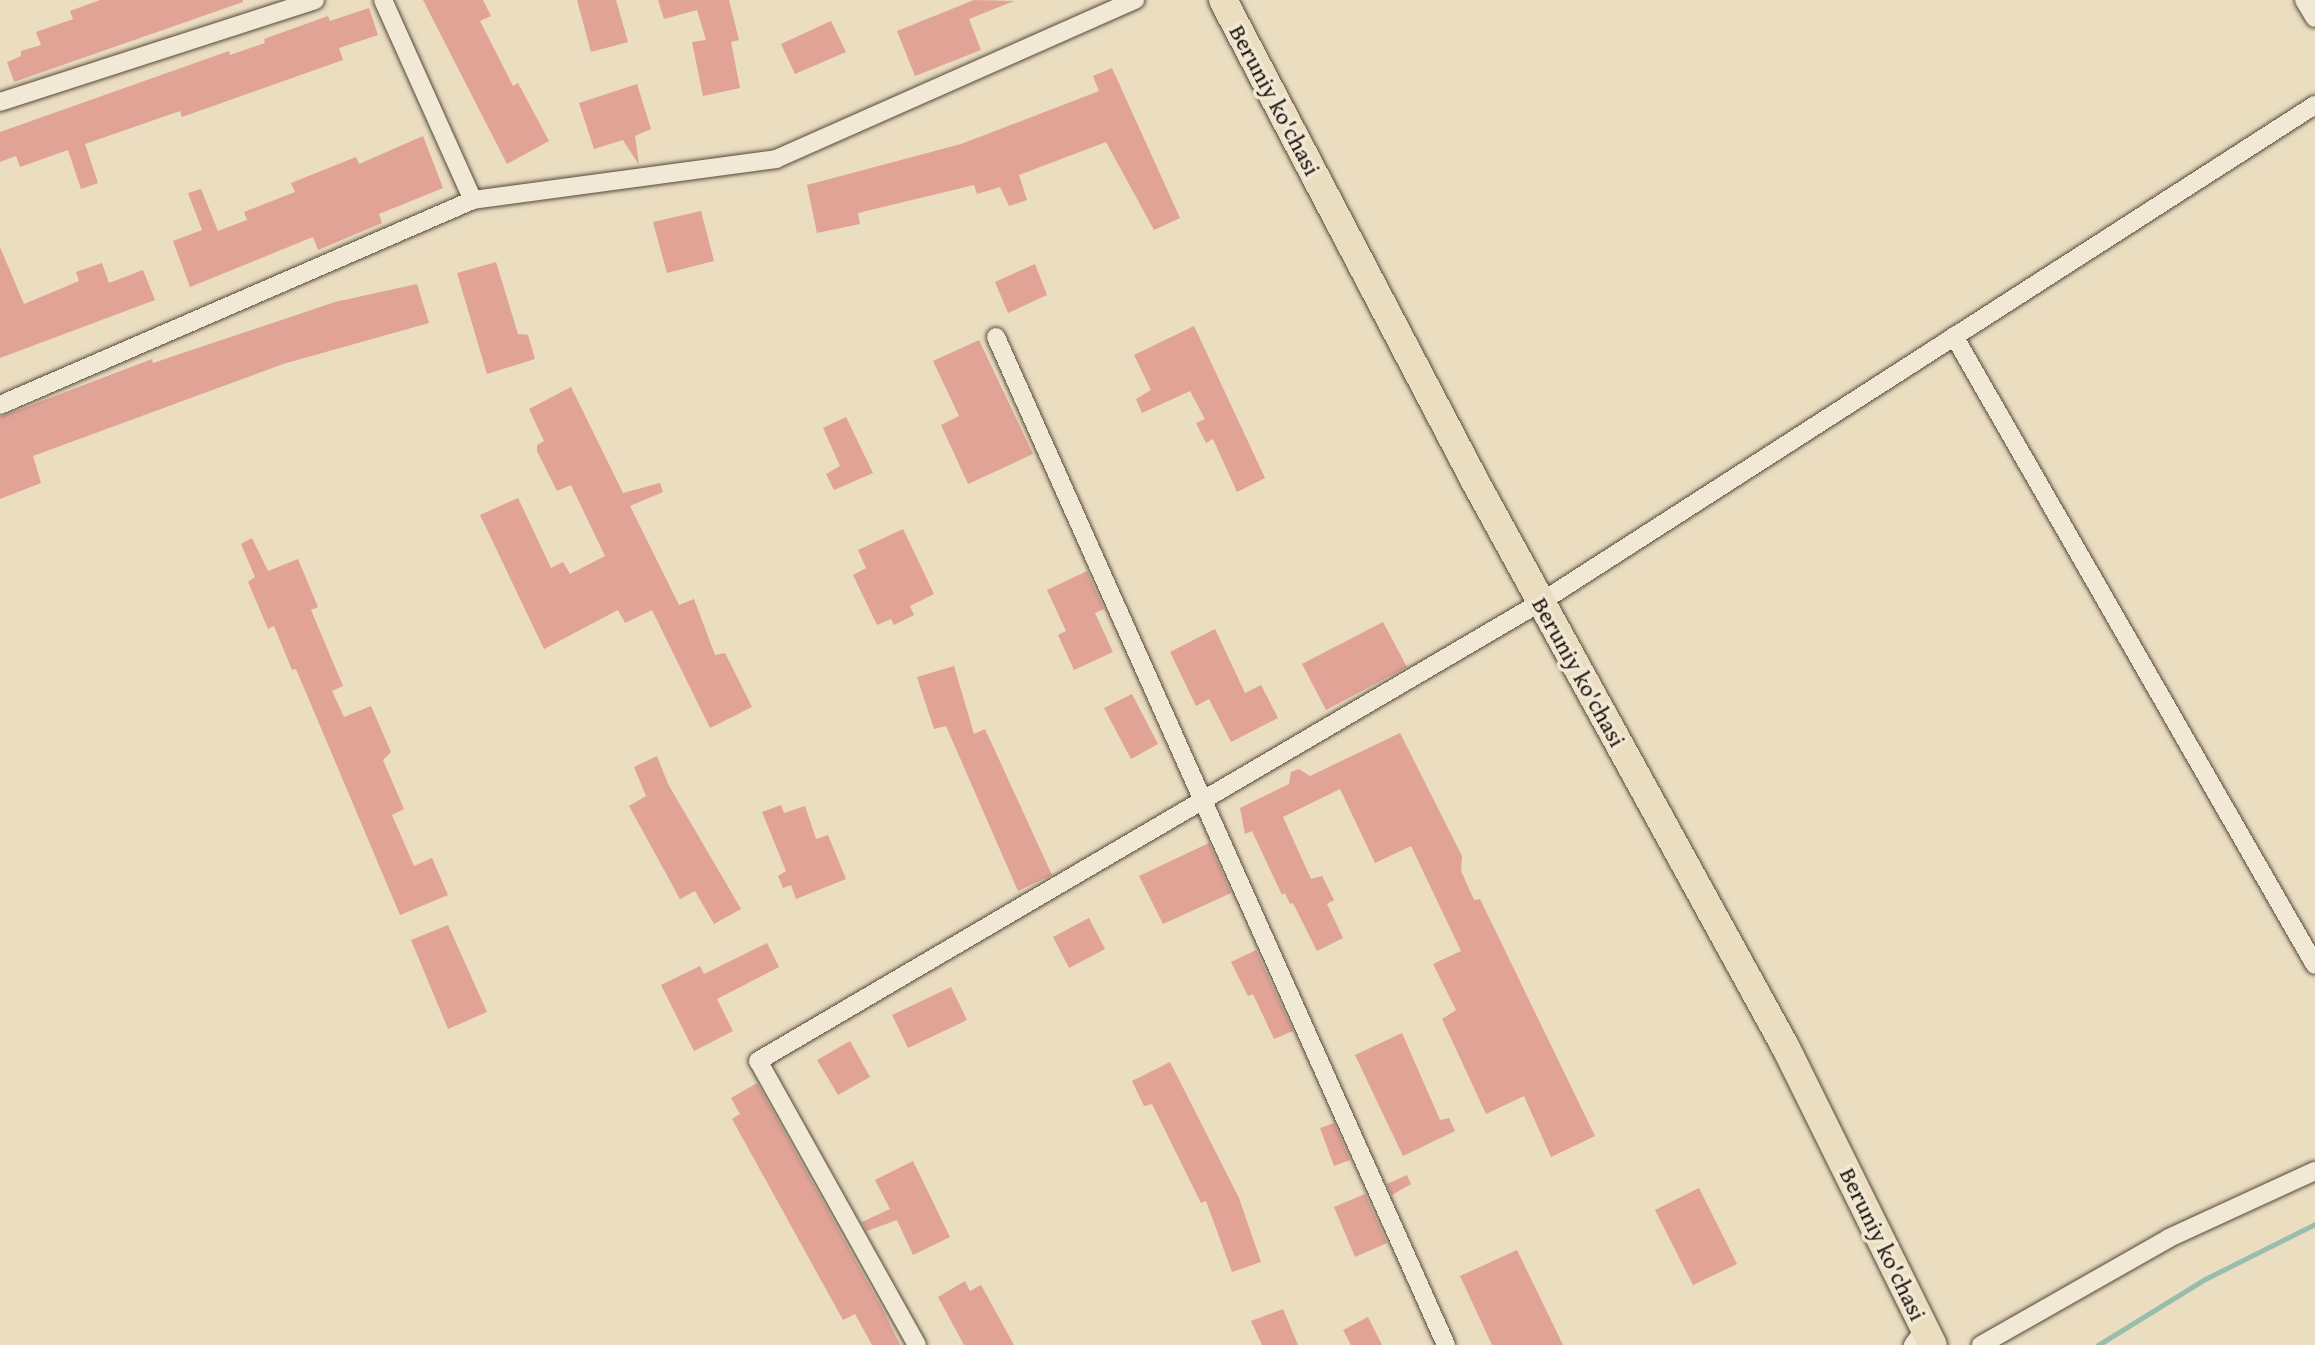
<!DOCTYPE html>
<style>
body{margin:0}
#map{position:relative;width:2315px;height:1345px;overflow:hidden;background:#eaddc0;font-family:"Gentium Book Plus",serif}
div>[style]{position:absolute}
.stream>*{height:5px;margin:-2.5px;padding:0 2.5px;transform-origin:2.5px;border-radius:2.5px;background:#99bdac}
.building>*{inset:0;background:#e0a395}
.roads{filter:drop-shadow(0 0 2px #55483b) drop-shadow(0 0 2px #55483b)}
.minor>*{height:18px;margin:-9px;padding:0 9px;transform-origin:9px;border-radius:9px;background:#f1e9d6}
.primary>*{height:28px;margin:-14px;padding:0 14px;transform-origin:14px;border-radius:14px;background:#eaddc0}
span{translate:-50% -50%;white-space:nowrap;text-align:center;line-height:1.15;-webkit-text-stroke:7px #f1e9d6;paint-order:stroke}
.street-label{font-size:24px;color:#23160f}
</style>
<div id="map">
<div class="stream">
<div style="left:2098px;top:1345px;width:126px;rotate:-31.7deg"></div>
<div style="left:2205px;top:1279px;width:123px;rotate:-26.6deg"></div>
</div>
<div class="building">
<div style="clip-path:polygon(100px 0,243px 0,243px 2px,14px 82px,7px 62px,21px 56px,21px 51px,41px 45px,36px 32px,73px 19px,70px 11px)"></div>
<div style="clip-path:polygon(423px 0,483px 0,491px 16px,480px 21px,513px 86px,518px 83px,549px 141px,507px 164px)"></div>
<div style="clip-path:polygon(577px 0,616px 0,628px 42px,591px 52px)"></div>
<div style="clip-path:polygon(658px 0,729px 0,739px 40px,731px 42px,740px 88px,703px 96px,692px 42px,706px 40px,697px 10px,664px 19px)"></div>
<div style="clip-path:polygon(974px 0,1014px 1px,969px 19px,981px 50px,915px 76px,897px 31px)"></div>
<div style="clip-path:polygon(369px 8px,378px 35px,339px 48px,343px 60px,182px 117px,180px 111px,85px 144px,98px 183px,81px 189px,68px 150px,20px 167px,16px 156px,0 162px,0 132px,229px 51px,230px 55px,265px 43px,264px 39px,328px 16px,330px 21px)"></div>
<div style="clip-path:polygon(831px 21px,846px 52px,795px 74px,781px 44px)"></div>
<div style="clip-path:polygon(1112px 68px,1180px 218px,1154px 230px,1106px 142px,1019px 175px,1027px 200px,1009px 206px,1000px 187px,977px 194px,974px 185px,858px 213px,860px 224px,817px 233px,807px 185px,961px 144px,1024px 120px,1099px 91px,1093px 76px)"></div>
<div style="clip-path:polygon(637px 84px,651px 129px,635px 136px,639px 165px,623px 140px,594px 149px,579px 103px)"></div>
<div style="clip-path:polygon(423px 136px,443px 188px,379px 214px,382px 223px,318px 250px,313px 237px,190px 287px,173px 241px,202px 230px,188px 193px,201px 189px,218px 231px,247px 220px,244px 212px,295px 192px,291px 183px,356px 157px,359px 164px)"></div>
<div style="clip-path:polygon(701px 211px,714px 261px,667px 273px,653px 222px)"></div>
<div style="clip-path:polygon(0 247px,24px 304px,79px 281px,76px 272px,102px 263px,109px 283px,143px 270px,155px 300px,0 358px)"></div>
<div style="clip-path:polygon(496px 262px,518px 334px,528px 335px,535px 359px,487px 374px,457px 273px)"></div>
<div style="clip-path:polygon(1035px 264px,1047px 295px,1008px 313px,995px 282px)"></div>
<div style="clip-path:polygon(417px 284px,429px 323px,283px 364px,33px 456px,41px 483px,0 499px,0 417px,152px 359px,153px 363px,335px 302px)"></div>
<div style="clip-path:polygon(1194px 326px,1265px 478px,1237px 492px,1213px 439px,1206px 443px,1196px 423px,1205px 419px,1190px 391px,1142px 413px,1136px 399px,1151px 390px,1134px 355px)"></div>
<div style="clip-path:polygon(979px 340px,1033px 454px,968px 484px,941px 425px,959px 416px,933px 361px)"></div>
<div style="clip-path:polygon(571px 387px,623px 493px,660px 483px,663px 492px,630px 506px,679px 605px,694px 599px,715px 655px,725px 653px,752px 707px,710px 728px,652px 610px,625px 623px,618px 610px,544px 649px,480px 515px,518px 498px,551px 568px,563px 562px,570px 574px,605px 556px,571px 485px,557px 491px,537px 451px,537px 445px,544px 441px,529px 409px)"></div>
<div style="clip-path:polygon(846px 417px,873px 473px,834px 490px,826px 474px,840px 466px,823px 428px)"></div>
<div style="clip-path:polygon(903px 529px,934px 594px,910px 606px,914px 615px,894px 625px,891px 619px,877px 625px,853px 575px,866px 568px,858px 550px)"></div>
<div style="clip-path:polygon(252px 538px,268px 571px,298px 559px,318px 607px,311px 610px,343px 686px,332px 691px,344px 717px,371px 706px,391px 752px,383px 760px,404px 809px,392px 815px,414px 866px,432px 858px,448px 895px,400px 915px,296px 669px,292px 670px,274px 626px,268px 629px,248px 582px,255px 577px,241px 544px)"></div>
<div style="clip-path:polygon(1087px 571px,1104px 609px,1095px 613px,1113px 652px,1074px 670px,1058px 635px,1066px 631px,1047px 590px)"></div>
<div style="clip-path:polygon(1383px 622px,1407px 667px,1326px 710px,1302px 664px)"></div>
<div style="clip-path:polygon(1215px 629px,1245px 693px,1261px 685px,1278px 718px,1231px 742px,1209px 699px,1196px 706px,1170px 652px)"></div>
<div style="clip-path:polygon(954px 666px,974px 734px,985px 729px,1052px 875px,1018px 891px,946px 726px,934px 729px,917px 677px)"></div>
<div style="clip-path:polygon(1132px 694px,1158px 744px,1131px 759px,1104px 708px)"></div>
<div style="clip-path:polygon(1400px 733px,1462px 856px,1461px 871px,1474px 900px,1480px 899px,1595px 1136px,1551px 1157px,1524px 1096px,1486px 1114px,1442px 1019px,1456px 1010px,1433px 964px,1461px 951px,1411px 846px,1375px 863px,1340px 789px,1283px 817px,1311px 879px,1322px 876px,1334px 900px,1327px 904px,1343px 938px,1317px 951px,1293px 903px,1290px 904px,1285px 893px,1282px 895px,1252px 831px,1245px 834px,1240px 808px,1289px 784px,1291px 772px,1299px 769px,1310px 776px)"></div>
<div style="clip-path:polygon(657px 756px,668px 784px,741px 909px,714px 924px,695px 891px,680px 899px,629px 806px,646px 796px,634px 767px)"></div>
<div style="clip-path:polygon(781px 805px,784px 813px,805px 806px,816px 839px,828px 835px,846px 879px,796px 899px,791px 885px,783px 888px,778px 876px,786px 871px,762px 812px)"></div>
<div style="clip-path:polygon(1209px 843px,1231px 893px,1163px 924px,1139px 876px)"></div>
<div style="clip-path:polygon(1089px 918px,1105px 949px,1069px 968px,1053px 937px)"></div>
<div style="clip-path:polygon(448px 925px,487px 1012px,448px 1029px,411px 940px)"></div>
<div style="clip-path:polygon(767px 943px,779px 967px,717px 999px,733px 1031px,694px 1051px,661px 985px,700px 966px,704px 974px)"></div>
<div style="clip-path:polygon(1256px 950px,1293px 1031px,1274px 1039px,1253px 994px,1248px 996px,1231px 962px)"></div>
<div style="clip-path:polygon(951px 987px,967px 1020px,908px 1048px,892px 1015px)"></div>
<div style="clip-path:polygon(1402px 1033px,1440px 1120px,1449px 1118px,1455px 1131px,1403px 1156px,1355px 1055px)"></div>
<div style="clip-path:polygon(850px 1041px,870px 1077px,838px 1095px,817px 1060px)"></div>
<div style="clip-path:polygon(1170px 1062px,1239px 1198px,1261px 1262px,1232px 1272px,1206px 1201px,1201px 1203px,1152px 1104px,1144px 1106px,1132px 1081px)"></div>
<div style="clip-path:polygon(757px 1083px,884px 1312px,900px 1345px,872px 1345px,855px 1314px,843px 1320px,732px 1119px,740px 1114px,731px 1098px)"></div>
<div style="clip-path:polygon(1334px 1123px,1350px 1160px,1334px 1166px,1320px 1128px)"></div>
<div style="clip-path:polygon(913px 1161px,950px 1237px,913px 1255px,897px 1220px,867px 1231px,862px 1222px,890px 1209px,875px 1180px)"></div>
<div style="clip-path:polygon(1407px 1175px,1411px 1184px,1392px 1195px,1387px 1184px)"></div>
<div style="clip-path:polygon(1699px 1188px,1737px 1264px,1693px 1285px,1655px 1210px)"></div>
<div style="clip-path:polygon(1365px 1194px,1387px 1243px,1355px 1257px,1334px 1207px)"></div>
<div style="clip-path:polygon(1517px 1250px,1563px 1345px,1492px 1345px,1460px 1276px)"></div>
<div style="clip-path:polygon(965px 1281px,970px 1291px,981px 1285px,1014px 1345px,964px 1345px,938px 1297px)"></div>
<div style="clip-path:polygon(1283px 1309px,1298px 1345px,1262px 1345px,1251px 1321px)"></div>
<div style="clip-path:polygon(1368px 1317px,1382px 1345px,1351px 1345px,1343px 1330px)"></div>
</div>
<div class="roads">
<div class="minor">
<div style="left:383px;top:0;width:219px;rotate:65.8deg"></div>
<div style="left:2304px;top:0;width:21px;rotate:59deg"></div>
<div style="left:0;top:102px;width:331px;rotate:-17.9deg"></div>
<div style="left:1954px;top:336px;width:725px;rotate:60.15deg"></div>
<div style="left:996px;top:337px;width:1104px;rotate:65.94deg"></div>
<div style="left:0;top:405px;width:516px;rotate:-23.43deg"></div>
<div style="left:473px;top:200px;width:306px;rotate:-7.7deg"></div>
<div style="left:776px;top:159px;width:393px;rotate:-23.9deg"></div>
<div style="left:917px;top:1345px;width:325px;rotate:-119.2deg"></div>
<div style="left:758px;top:1061px;width:908px;rotate:-30.38deg"></div>
<div style="left:1541px;top:602px;width:920px;rotate:-32.71deg"></div>
<div style="left:1913px;top:1345px;width:20px;rotate:-53deg"></div>
<div style="left:1981px;top:1345px;width:216px;rotate:-29.6deg"></div>
<div style="left:2169px;top:1238px;width:161px;rotate:-24.7deg"></div>
</div>
<div class="primary">
<div style="left:1223px;top:0;width:547px;rotate:62.36deg"></div>
<div style="left:1477px;top:485px;width:642px;rotate:61.24deg"></div>
<div style="left:1786px;top:1048px;width:331px;rotate:63.7deg"></div>
</div>
</div>
<div class="street-label">
<span style="left:1275px;top:100px;rotate:62deg">Beruniy ko'chasi</span>
<span style="left:1579px;top:672px;rotate:61deg">Beruniy ko'chasi</span>
<span style="left:1883px;top:1244px;rotate:64deg">Beruniy ko'chasi</span>
</div>
</div>
